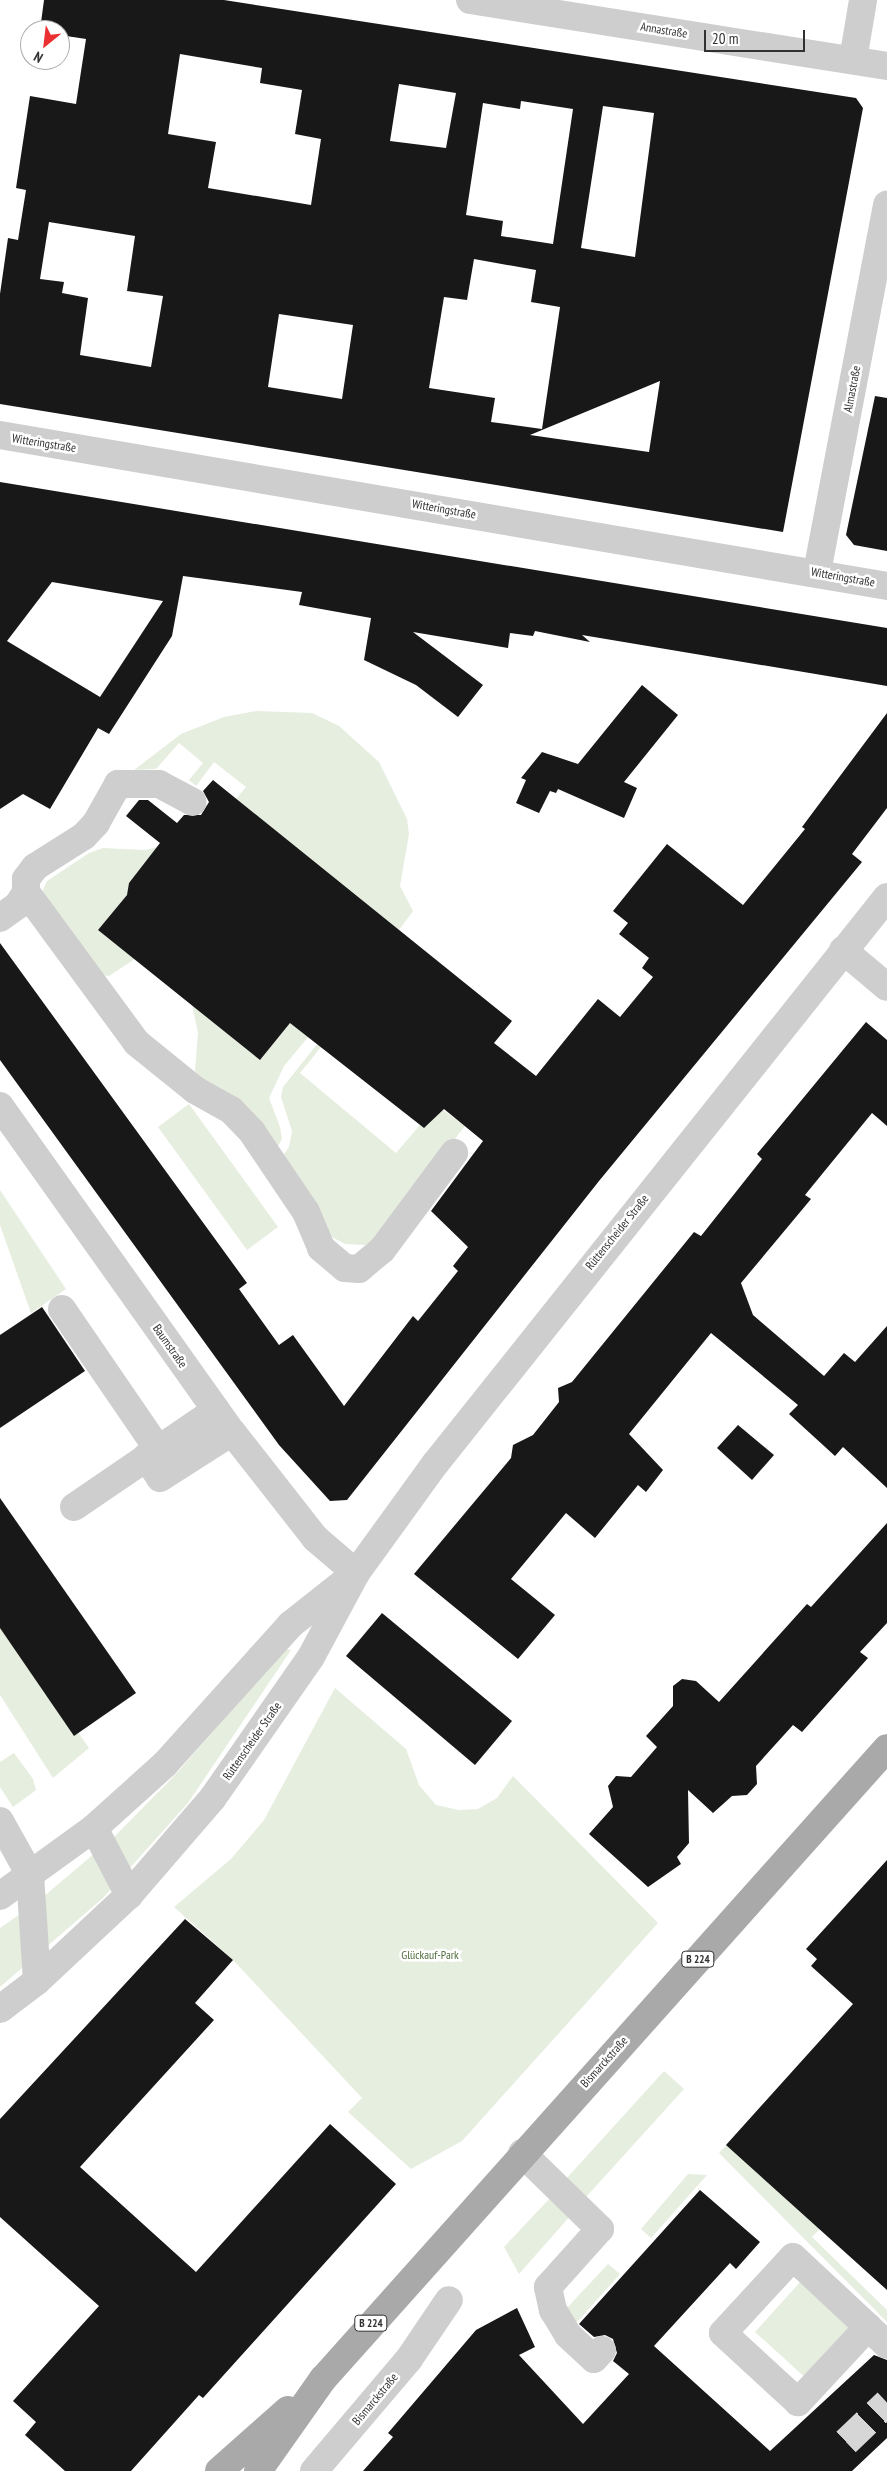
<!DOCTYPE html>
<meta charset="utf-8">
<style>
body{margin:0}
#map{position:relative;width:887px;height:2471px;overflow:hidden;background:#fff;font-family:"PT Sans Narrow",sans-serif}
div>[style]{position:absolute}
.green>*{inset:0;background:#e6eedf}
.building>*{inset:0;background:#181818}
.minor-tunnel>*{height:28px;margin-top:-14px;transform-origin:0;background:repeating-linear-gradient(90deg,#d6d6d6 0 28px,transparent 0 42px)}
.minor>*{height:28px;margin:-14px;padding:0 14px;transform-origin:14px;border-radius:14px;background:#cecece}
.major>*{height:28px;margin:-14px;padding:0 14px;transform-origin:14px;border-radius:14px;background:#a9a9a9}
span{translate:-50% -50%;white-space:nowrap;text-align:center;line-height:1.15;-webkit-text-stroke:5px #fff;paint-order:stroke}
.shield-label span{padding:1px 4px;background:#fff;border:1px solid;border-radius:4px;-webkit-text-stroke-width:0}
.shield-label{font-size:11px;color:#313131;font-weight:700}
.street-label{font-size:12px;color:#313131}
.park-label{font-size:12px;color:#506e3c}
.north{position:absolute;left:20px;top:20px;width:50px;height:50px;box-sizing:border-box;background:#fff;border:1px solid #adadad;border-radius:50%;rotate:209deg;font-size:14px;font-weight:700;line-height:20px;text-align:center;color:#313131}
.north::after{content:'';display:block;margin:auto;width:18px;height:22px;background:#eb3031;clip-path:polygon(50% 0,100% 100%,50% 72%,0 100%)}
.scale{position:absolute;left:704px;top:30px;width:101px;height:22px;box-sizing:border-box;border:2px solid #313131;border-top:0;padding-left:6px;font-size:15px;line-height:18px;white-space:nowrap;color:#313131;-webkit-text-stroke:4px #fff;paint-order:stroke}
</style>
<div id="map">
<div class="green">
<div style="clip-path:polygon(256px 711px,312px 713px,339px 726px,379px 762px,407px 819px,409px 834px,400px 886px,413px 911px,399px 930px,236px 799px,246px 787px,214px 762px,196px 786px,189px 780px,203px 763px,179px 743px,156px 769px,134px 770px,181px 734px,224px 717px)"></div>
<div style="clip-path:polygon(158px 847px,129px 883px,130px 891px,98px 930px,135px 959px,109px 976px,101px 975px,42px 895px,44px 887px,47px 881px,89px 853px,103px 848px,145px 850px)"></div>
<div style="clip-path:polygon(192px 1005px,260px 1060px,291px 1022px,309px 1036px,284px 1066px,269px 1098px,280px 1127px,282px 1139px,278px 1146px,250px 1110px,202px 1080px,195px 1071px,198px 1033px)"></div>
<div style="clip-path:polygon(318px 1043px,322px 1046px,300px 1073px,396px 1153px,420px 1125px,443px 1110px,465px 1126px,375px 1239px,365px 1245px,345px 1244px,332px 1237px,284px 1154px,289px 1147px,292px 1131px,281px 1097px,283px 1087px)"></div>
<div style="clip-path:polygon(189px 1104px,278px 1227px,247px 1250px,158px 1127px)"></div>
<div style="clip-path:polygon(0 1190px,66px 1289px,31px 1313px,0 1225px)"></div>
<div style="clip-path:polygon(0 1619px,89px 1748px,53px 1778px,0 1695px)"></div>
<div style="clip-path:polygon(285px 1649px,291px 1650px,188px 1803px,103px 1898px,0 1987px,0 1928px,36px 1903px,115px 1836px,176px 1774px)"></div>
<div style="clip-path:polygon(335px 1688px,406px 1749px,419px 1785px,436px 1805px,459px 1810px,478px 1809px,497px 1798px,513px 1776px,658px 1923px,462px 2141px,411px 2169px,348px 2112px,362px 2098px,233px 1960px,174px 1907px,231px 1859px,264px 1820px)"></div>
<div style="clip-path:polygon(14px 1753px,33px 1779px,36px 1790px,13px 1807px,0 1787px,0 1762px)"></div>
<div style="clip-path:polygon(664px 2071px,684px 2089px,586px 2197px,566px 2179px)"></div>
<div style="clip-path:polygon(727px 2145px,820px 2229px,812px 2237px,887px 2310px,887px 2322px,719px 2153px)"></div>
<div style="clip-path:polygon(688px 2174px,707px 2175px,651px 2238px,641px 2229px)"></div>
<div style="clip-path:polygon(551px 2197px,571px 2215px,519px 2274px,504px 2247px)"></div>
<div style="clip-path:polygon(608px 2264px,620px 2274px,571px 2329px,565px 2310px)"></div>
<div style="clip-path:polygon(802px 2280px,856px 2329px,809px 2381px,755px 2332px)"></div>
</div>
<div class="building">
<div style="clip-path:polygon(evenodd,44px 0,224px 0,856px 98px,863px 108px,783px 532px,0 404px,0 294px,8px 238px,18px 240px,26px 190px,16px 188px,30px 96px,76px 104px,86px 39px,60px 35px,60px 30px,40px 30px,44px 0,180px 54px,262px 68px,260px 83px,302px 90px,295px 134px,321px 139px,311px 205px,208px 188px,216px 142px,168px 134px,180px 54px,44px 0,399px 84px,456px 93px,446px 148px,390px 141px,399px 84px,44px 0,521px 101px,573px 109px,553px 244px,501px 236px,503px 221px,466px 215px,483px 103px,520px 109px,521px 101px,44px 0,603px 106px,654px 113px,635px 257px,581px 248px,603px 106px,44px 0,49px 222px,135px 236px,127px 291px,163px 296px,151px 367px,80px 355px,88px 298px,62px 293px,64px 282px,40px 279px,49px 222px,44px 0,474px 259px,536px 270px,531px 302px,560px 307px,542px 429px,491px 422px,495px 398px,429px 388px,444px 297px,467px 300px,474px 259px,44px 0,279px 314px,353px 325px,342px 399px,268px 387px,279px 314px,44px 0,660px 381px,649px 452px,530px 435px,542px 430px,660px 381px)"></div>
<div style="clip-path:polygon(875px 396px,887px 398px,887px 551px,854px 545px,846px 535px)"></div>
<div style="clip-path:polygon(evenodd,0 482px,887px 628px,887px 686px,582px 635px,590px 642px,535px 631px,533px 636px,510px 633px,508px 648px,413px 632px,483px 685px,458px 717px,416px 685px,364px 660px,371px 618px,299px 605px,302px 592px,183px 576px,172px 636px,109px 734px,98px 728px,50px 809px,23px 794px,0 809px,0 482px,52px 582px,163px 601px,100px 697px,7px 641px,52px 582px)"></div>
<div style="clip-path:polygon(642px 685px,678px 715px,624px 782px,637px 788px,624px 818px,558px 789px,556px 793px,550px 791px,539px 813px,516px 803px,526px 780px,521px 778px,542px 752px,578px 764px)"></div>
<div style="clip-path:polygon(887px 713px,887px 808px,852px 854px,862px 862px,599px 1181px,347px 1500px,330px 1501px,279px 1445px,0 1060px,0 943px,247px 1283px,239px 1289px,279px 1345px,293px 1335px,344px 1406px,413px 1316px,418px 1321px,458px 1271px,453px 1266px,468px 1247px,431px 1211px,483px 1141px,444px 1109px,424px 1128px,290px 1023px,260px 1060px,98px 930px,127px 895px,129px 883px,160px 843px,126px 816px,139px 800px,148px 800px,177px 823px,184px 815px,201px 815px,209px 802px,203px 791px,213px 780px,512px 1021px,494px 1043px,536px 1076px,598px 999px,620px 1017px,653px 977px,642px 968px,649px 958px,619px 934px,628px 923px,613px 911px,667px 844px,743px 905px,805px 829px,802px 827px)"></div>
<div style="clip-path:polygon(866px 1022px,887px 1040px,887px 1126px,872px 1113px,805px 1195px,811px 1199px,741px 1283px,753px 1315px,824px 1376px,844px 1353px,855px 1362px,887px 1326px,887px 1488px,843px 1447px,835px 1456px,789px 1414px,798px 1405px,711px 1333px,629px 1434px,663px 1470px,646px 1492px,638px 1485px,595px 1538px,566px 1513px,511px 1579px,555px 1615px,518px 1659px,414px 1574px,511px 1458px,513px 1445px,533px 1435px,559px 1402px,558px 1388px,572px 1382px,694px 1232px,701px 1236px,762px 1159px,757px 1154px)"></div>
<div style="clip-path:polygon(42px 1307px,85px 1371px,0 1428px,0 1335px)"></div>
<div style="clip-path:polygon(738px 1425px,774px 1455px,752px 1480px,717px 1448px)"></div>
<div style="clip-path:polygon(0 1498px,136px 1693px,74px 1736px,0 1628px)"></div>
<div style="clip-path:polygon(887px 1523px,887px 1623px,860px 1652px,868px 1658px,802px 1732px,793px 1725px,756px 1766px,757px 1784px,747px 1795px,732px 1796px,713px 1813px,688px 1790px,689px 1843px,677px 1857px,681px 1864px,648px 1887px,589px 1834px,613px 1807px,608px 1786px,616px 1776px,631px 1777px,657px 1747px,646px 1736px,673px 1706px,673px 1686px,682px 1679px,696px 1681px,719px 1702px,807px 1604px,811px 1607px)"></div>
<div style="clip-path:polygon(382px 1613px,512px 1721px,475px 1765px,346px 1656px)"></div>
<div style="clip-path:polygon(887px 1860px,887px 2290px,726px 2145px,853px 2004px,811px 1966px,817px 1959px,806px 1949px)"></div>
<div style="clip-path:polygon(185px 1919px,233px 1960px,195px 2003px,214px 2020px,80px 2167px,196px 2272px,330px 2124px,396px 2184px,203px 2398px,199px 2395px,131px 2471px,65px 2471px,25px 2435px,36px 2422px,13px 2401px,99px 2306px,0 2217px,0 2119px)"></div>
<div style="clip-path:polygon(700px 2190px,760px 2242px,736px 2269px,730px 2263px,654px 2346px,770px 2451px,874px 2355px,887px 2360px,887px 2438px,852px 2471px,363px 2471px,393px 2437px,388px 2433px,476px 2330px,517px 2308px,535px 2347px,519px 2355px,583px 2424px,629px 2374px,613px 2361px,617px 2353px,613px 2339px,605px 2335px,594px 2337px,579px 2324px)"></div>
</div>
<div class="minor-tunnel">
<div style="left:846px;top:2442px;width:57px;rotate:-43.6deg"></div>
</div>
<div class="minor">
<div style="left:470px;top:0;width:422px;rotate:9deg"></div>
<div style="left:853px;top:60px;width:61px;rotate:-80.5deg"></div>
<div style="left:0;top:435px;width:900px;rotate:9.66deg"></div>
<div style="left:817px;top:572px;width:374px;rotate:-79.2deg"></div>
<div style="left:26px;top:892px;width:187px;rotate:53.7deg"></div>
<div style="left:137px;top:1043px;width:75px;rotate:39deg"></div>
<div style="left:195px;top:1090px;width:41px;rotate:29.1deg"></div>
<div style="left:231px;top:1110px;width:30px;rotate:46deg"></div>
<div style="left:252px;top:1132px;width:97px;rotate:56deg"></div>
<div style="left:306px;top:1212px;width:39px;rotate:67deg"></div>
<div style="left:321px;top:1248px;width:31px;rotate:40deg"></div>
<div style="left:345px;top:1268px;width:14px;rotate:4deg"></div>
<div style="left:359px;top:1269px;width:30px;rotate:-40deg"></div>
<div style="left:382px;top:1250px;width:121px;rotate:-53.4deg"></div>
<div style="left:0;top:918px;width:22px;rotate:-36deg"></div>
<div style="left:18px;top:905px;width:15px;rotate:-58deg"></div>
<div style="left:26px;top:892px;width:13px;rotate:-90deg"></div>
<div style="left:26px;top:879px;width:15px;rotate:-53deg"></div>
<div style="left:35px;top:867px;width:58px;rotate:-32.3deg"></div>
<div style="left:84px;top:836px;width:18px;rotate:-47deg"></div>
<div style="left:96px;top:823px;width:45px;rotate:-60.6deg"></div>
<div style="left:118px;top:784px;width:41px"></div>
<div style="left:159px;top:784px;width:38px;rotate:28deg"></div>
<div style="left:843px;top:950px;width:57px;rotate:40.1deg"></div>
<div style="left:0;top:1106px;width:400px;rotate:54.6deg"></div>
<div style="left:232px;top:1432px;width:135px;rotate:51.9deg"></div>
<div style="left:315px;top:1538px;width:54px;rotate:40.5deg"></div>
<div style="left:62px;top:1309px;width:170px;rotate:55.6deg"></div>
<div style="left:146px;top:1457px;width:25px;rotate:56deg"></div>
<div style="left:160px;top:1478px;width:85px;rotate:-32.6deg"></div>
<div style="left:74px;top:1507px;width:172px;rotate:-34.3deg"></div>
<div style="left:0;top:1821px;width:62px;rotate:60.9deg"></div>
<div style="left:30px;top:1875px;width:106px;rotate:86.2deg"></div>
<div style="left:94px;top:1828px;width:76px;rotate:62.4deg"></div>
<div style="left:0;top:1896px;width:116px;rotate:-35.9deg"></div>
<div style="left:94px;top:1828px;width:96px;rotate:-42deg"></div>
<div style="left:165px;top:1764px;width:187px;rotate:-48deg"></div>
<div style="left:290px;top:1625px;width:73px;rotate:-38.3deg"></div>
<div style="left:0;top:2009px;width:46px;rotate:-37.1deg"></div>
<div style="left:37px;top:1981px;width:126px;rotate:-43.1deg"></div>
<div style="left:129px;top:1895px;width:127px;rotate:-49.2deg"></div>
<div style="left:212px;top:1799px;width:173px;rotate:-55.1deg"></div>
<div style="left:311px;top:1657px;width:95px;rotate:-61.8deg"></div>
<div style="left:356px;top:1573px;width:135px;rotate:-54.1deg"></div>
<div style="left:435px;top:1464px;width:725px;rotate:-51.44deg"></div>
<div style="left:522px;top:2153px;width:109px;rotate:44.3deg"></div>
<div style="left:600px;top:2229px;width:78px;rotate:131.9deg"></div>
<div style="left:548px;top:2287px;width:24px;rotate:78deg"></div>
<div style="left:553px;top:2310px;width:29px;rotate:59deg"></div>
<div style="left:568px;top:2335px;width:35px;rotate:43deg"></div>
<div style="left:594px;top:2359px;width:12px;rotate:-48deg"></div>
<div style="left:868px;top:2327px;width:103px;rotate:133deg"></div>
<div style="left:798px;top:2402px;width:102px;rotate:-137.4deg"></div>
<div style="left:723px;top:2333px;width:103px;rotate:-47.4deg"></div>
<div style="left:793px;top:2257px;width:103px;rotate:43deg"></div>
<div style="left:868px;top:2327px;width:26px;rotate:43deg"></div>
<div style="left:314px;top:2471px;width:147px;rotate:-49.7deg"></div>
<div style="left:409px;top:2359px;width:71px;rotate:-55.9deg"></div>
</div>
<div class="major">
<div style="left:219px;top:2471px;width:92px;rotate:-41.5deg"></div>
<div style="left:258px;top:2471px;width:113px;rotate:-54.8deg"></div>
<div style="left:323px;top:2379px;width:846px;rotate:-48.21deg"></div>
</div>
<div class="shield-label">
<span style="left:698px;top:1959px">B 224</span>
<span style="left:371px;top:2323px">B 224</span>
</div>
<div class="street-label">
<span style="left:664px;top:30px;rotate:9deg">Annastraße</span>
<span style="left:852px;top:389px;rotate:-79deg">Almastraße</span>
<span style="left:44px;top:443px;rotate:9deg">Witteringstraße</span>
<span style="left:444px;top:509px;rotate:10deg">Witteringstraße</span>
<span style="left:843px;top:577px;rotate:10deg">Witteringstraße</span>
<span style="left:617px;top:1232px;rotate:-51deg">Rüttenscheider Straße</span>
<span style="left:170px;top:1346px;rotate:55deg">Baumstraße</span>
<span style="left:252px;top:1741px;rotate:-55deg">Rüttenscheider Straße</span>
<span style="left:604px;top:2062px;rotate:-48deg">Bismarckstraße</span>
<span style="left:375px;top:2399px;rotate:-50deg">Bismarckstraße</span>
</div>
<div class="park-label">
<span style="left:430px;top:1955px">Glückauf-Park</span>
</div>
<div class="north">N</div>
<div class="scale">20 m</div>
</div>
